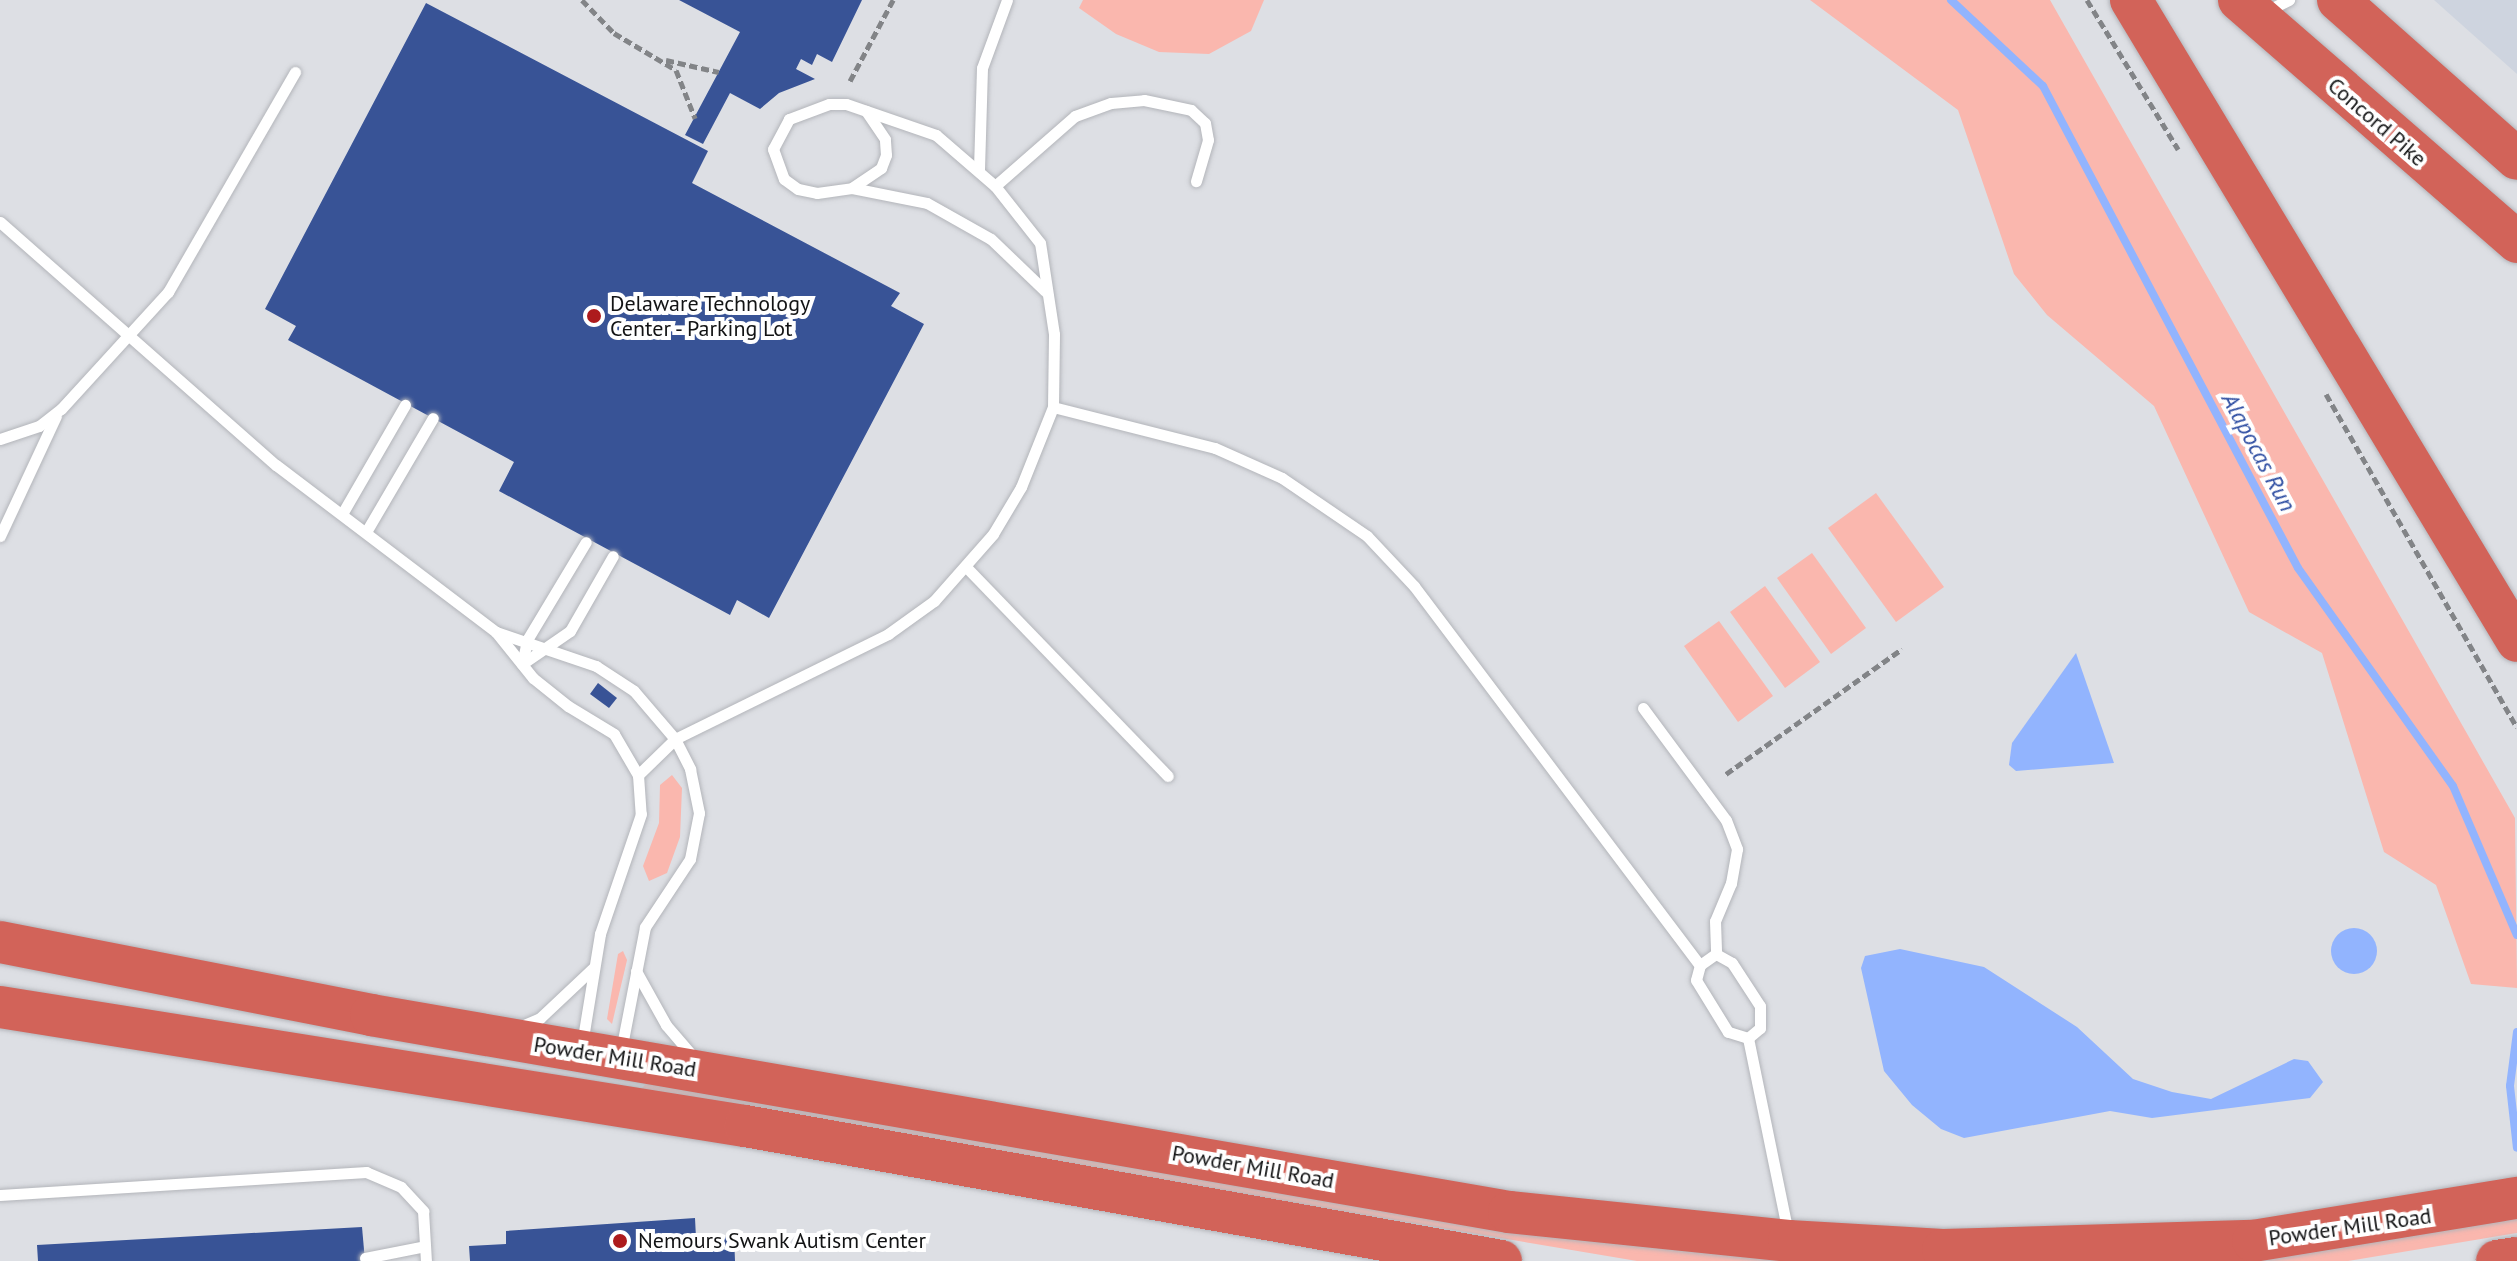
<!DOCTYPE html>
<style>
body{margin:0}
#map{position:relative;width:2517px;height:1261px;overflow:hidden;background:#dddfe4;font-family:"PT Sans",sans-serif}
div>[style]{position:absolute}
.built>*{inset:0;background:#ced4df}
.green>*{inset:0;background:#fab7ae}
.water>*{inset:0;background:#92b4fe}
.round{border-radius:50%}
.stream>*{height:8px;margin:-4px;padding:0 4px;transform-origin:4px;border-radius:4px;background:#92b4fe}
.building>*{inset:0;background:#385396}
.path>*{height:5px;margin-top:-2.5px;transform-origin:0;background:repeating-linear-gradient(90deg,#828487 0 8px,transparent 0 12px)}
.roads{filter:drop-shadow(0 0 2px #b3b5ba) drop-shadow(0 0 2px #b3b5ba)}
.lane>*{height:11px;margin:-5.5px;padding:0 5.5px;transform-origin:5.5px;border-radius:5.5px;background:#fff}
.highway>*{height:42px;margin:-21px;padding:0 21px;transform-origin:21px;border-radius:21px;background:#d26359}
.dots>*{width:22px;height:22px;translate:-50% -50%;box-sizing:border-box;border:4px solid #fff;border-radius:50%}
span{translate:-50% -50%;white-space:nowrap;text-align:center;line-height:1.15;-webkit-text-stroke:8px #fff;paint-order:stroke}
.street-label{font-size:22px;color:#121314}
.poi-label{font-size:22px;color:#121314}
.left{translate:0 -50%;text-align:left}
.water-label{font-size:24px;color:#2c4ca1;font-style:italic}
</style>
<div id="map">
<div class="built">
<div style="clip-path:polygon(2434px 0,2517px 0,2517px 74px)"></div>
</div>
<div class="green">
<div style="clip-path:polygon(1083px 0,1264px 0,1251px 31px,1209px 54px,1159px 52px,1116px 34px,1079px 8px)"></div>
<div style="clip-path:polygon(1810px 0,2050px 0,2515px 818px,2517px 988px,2471px 984px,2436px 885px,2384px 852px,2322px 653px,2249px 612px,2154px 406px,2047px 315px,2014px 274px,1958px 110px)"></div>
<div style="clip-path:polygon(1876px 493px,1944px 587px,1896px 622px,1828px 528px)"></div>
<div style="clip-path:polygon(1812px 553px,1866px 628px,1831px 654px,1777px 578px)"></div>
<div style="clip-path:polygon(1765px 586px,1820px 662px,1785px 688px,1730px 612px)"></div>
<div style="clip-path:polygon(1719px 621px,1773px 696px,1738px 722px,1684px 646px)"></div>
<div style="clip-path:polygon(672px 775px,682px 788px,680px 837px,667px 873px,649px 881px,643px 866px,659px 823px,660px 785px)"></div>
<div style="clip-path:polygon(623px 951px,627px 960px,612px 1024px,607px 1019px,618px 954px)"></div>
<div style="clip-path:polygon(647px 1083px,1638px 1246px,1795px 1261px,1637px 1261px,647px 1094px,642px 1088px)"></div>
<div style="clip-path:polygon(2517px 1217px,2517px 1233px,2348px 1261px,2202px 1261px)"></div>
</div>
<div class="water">
<div style="clip-path:polygon(2076px 653px,2114px 763px,2016px 771px,2009px 765px,2012px 743px)"></div>
<div class="round" style="left:2331px;top:928px;width:46px;height:46px"></div>
<div style="clip-path:polygon(1900px 949px,1984px 967px,2077px 1027px,2133px 1079px,2172px 1092px,2211px 1099px,2294px 1059px,2308px 1061px,2323px 1082px,2310px 1098px,2152px 1118px,2110px 1111px,1964px 1138px,1941px 1129px,1912px 1105px,1884px 1071px,1861px 968px,1865px 956px)"></div>
</div>
<div class="stream">
<div style="left:1951px;top:0;width:126px;rotate:43.1deg"></div>
<div style="left:2043px;top:86px;width:545px;rotate:62.12deg"></div>
<div style="left:2298px;top:568px;width:267px;rotate:54.6deg"></div>
<div style="left:2453px;top:786px;width:162px;rotate:66.8deg"></div>
<div style="left:2517px;top:1032px;width:54px;rotate:97.4deg"></div>
<div style="left:2510px;top:1086px;width:62px;rotate:83.6deg"></div>
</div>
<div class="building">
<div style="clip-path:polygon(679px 0,862px 0,832px 62px,817px 54px,812px 65px,801px 59px,796px 69px,815px 79px,779px 93px,760px 109px,730px 93px,703px 144px,685px 135px,740px 32px)"></div>
<div style="clip-path:polygon(426px 3px,708px 151px,692px 183px,900px 293px,891px 306px,924px 324px,769px 618px,737px 600px,730px 615px,499px 491px,514px 462px,288px 340px,296px 326px,265px 309px)"></div>
<div style="clip-path:polygon(598px 683px,617px 698px,609px 708px,590px 694px)"></div>
<div style="clip-path:polygon(695px 1218px,696px 1238px,734px 1235px,735px 1261px,470px 1261px,469px 1246px,506px 1244px,506px 1231px)"></div>
<div style="clip-path:polygon(362px 1227px,365px 1261px,38px 1261px,37px 1245px)"></div>
</div>
<div class="path">
<div style="left:582px;top:0;width:46px;rotate:45.9deg"></div>
<div style="left:614px;top:33px;width:72px;rotate:30.8deg"></div>
<div style="left:676px;top:70px;width:52px;rotate:68.4deg"></div>
<div style="left:2087px;top:0;width:175px;rotate:58.6deg"></div>
<div style="left:666px;top:60px;width:54px;rotate:12.8deg"></div>
<div style="left:850px;top:81px;width:92px;rotate:-62deg"></div>
<div style="left:2326px;top:394px;width:384px;rotate:60.2deg"></div>
<div style="left:1726px;top:774px;width:216px;rotate:-35.4deg"></div>
</div>
<div class="roads">
<div class="lane">
<div style="left:2264px;top:12px;width:28px;rotate:-26deg"></div>
<div style="left:979px;top:169px;width:101px;rotate:-88.3deg"></div>
<div style="left:982px;top:68px;width:72px;rotate:-69.8deg"></div>
<div style="left:995px;top:186px;width:106px;rotate:-41.2deg"></div>
<div style="left:1075px;top:116px;width:38px;rotate:-20deg"></div>
<div style="left:1111px;top:103px;width:33px;rotate:-5deg"></div>
<div style="left:1144px;top:100px;width:48px;rotate:12deg"></div>
<div style="left:1191px;top:110px;width:19px;rotate:43deg"></div>
<div style="left:1205px;top:123px;width:17px;rotate:80deg"></div>
<div style="left:1208px;top:140px;width:43px;rotate:106.3deg"></div>
<div style="left:853px;top:187px;width:34px;rotate:-34deg"></div>
<div style="left:881px;top:168px;width:14px;rotate:-69deg"></div>
<div style="left:886px;top:155px;width:16px;rotate:-94deg"></div>
<div style="left:885px;top:139px;width:34px;rotate:-124deg"></div>
<div style="left:0;top:222px;width:368px;rotate:41.4deg"></div>
<div style="left:276px;top:465px;width:276px;rotate:37.2deg"></div>
<div style="left:496px;top:632px;width:59px;rotate:51.2deg"></div>
<div style="left:533px;top:678px;width:45px;rotate:38.7deg"></div>
<div style="left:568px;top:706px;width:54px;rotate:31.3deg"></div>
<div style="left:614px;top:734px;width:48px;rotate:59.7deg"></div>
<div style="left:638px;top:775px;width:39px;rotate:86deg"></div>
<div style="left:641px;top:814px;width:127px;rotate:108.9deg"></div>
<div style="left:600px;top:934px;width:111px;rotate:99.3deg"></div>
<div style="left:1053px;top:407px;width:167px;rotate:14.2deg"></div>
<div style="left:1215px;top:448px;width:73px;rotate:24.1deg"></div>
<div style="left:1282px;top:478px;width:103px;rotate:34.3deg"></div>
<div style="left:1367px;top:536px;width:69px;rotate:46.8deg"></div>
<div style="left:1414px;top:586px;width:475px;rotate:53deg"></div>
<div style="left:0;top:439px;width:41px;rotate:-18.4deg"></div>
<div style="left:39px;top:426px;width:28px;rotate:-38deg"></div>
<div style="left:61px;top:409px;width:159px;rotate:-47.6deg"></div>
<div style="left:168px;top:292px;width:254px;rotate:-60deg"></div>
<div style="left:342px;top:514px;width:126px;rotate:-60deg"></div>
<div style="left:366px;top:532px;width:132px;rotate:-59.6deg"></div>
<div style="left:0;top:536px;width:132px;rotate:-65deg"></div>
<div style="left:967px;top:568px;width:289px;rotate:46deg"></div>
<div style="left:496px;top:632px;width:106px;rotate:18.8deg"></div>
<div style="left:596px;top:666px;width:45px;rotate:33.3deg"></div>
<div style="left:634px;top:691px;width:63px;rotate:49.5deg"></div>
<div style="left:675px;top:739px;width:34px;rotate:63deg"></div>
<div style="left:690px;top:769px;width:45px;rotate:78.4deg"></div>
<div style="left:699px;top:813px;width:47px;rotate:101.1deg"></div>
<div style="left:690px;top:859px;width:82px;rotate:123.5deg"></div>
<div style="left:645px;top:927px;width:125px;rotate:101deg"></div>
<div style="left:522px;top:664px;width:58px;rotate:-34.5deg"></div>
<div style="left:570px;top:631px;width:86px;rotate:-60.2deg"></div>
<div style="left:522px;top:664px;width:25px;rotate:-78deg"></div>
<div style="left:527px;top:640px;width:114px;rotate:-59deg"></div>
<div style="left:1643px;top:708px;width:139px;rotate:53.5deg"></div>
<div style="left:1726px;top:820px;width:31px;rotate:69deg"></div>
<div style="left:1737px;top:849px;width:35px;rotate:100deg"></div>
<div style="left:1731px;top:883px;width:41px;rotate:112.8deg"></div>
<div style="left:1715px;top:921px;width:33px;rotate:88deg"></div>
<div style="left:638px;top:775px;width:52px;rotate:-44.2deg"></div>
<div style="left:675px;top:739px;width:237px;rotate:-26.2deg"></div>
<div style="left:888px;top:634px;width:57px;rotate:-35.7deg"></div>
<div style="left:934px;top:601px;width:89px;rotate:-48.6deg"></div>
<div style="left:993px;top:534px;width:55px;rotate:-59.2deg"></div>
<div style="left:1021px;top:487px;width:86px;rotate:-68.2deg"></div>
<div style="left:1053px;top:407px;width:73px;rotate:-89.2deg"></div>
<div style="left:1054px;top:334px;width:92px;rotate:-98.7deg"></div>
<div style="left:1040px;top:243px;width:73px;rotate:-128.3deg"></div>
<div style="left:995px;top:186px;width:78px;rotate:-139.2deg"></div>
<div style="left:936px;top:135px;width:95px;rotate:-161deg"></div>
<div style="left:846px;top:104px;width:17px;rotate:180deg"></div>
<div style="left:829px;top:104px;width:43px;rotate:159.4deg"></div>
<div style="left:789px;top:119px;width:34px;rotate:118deg"></div>
<div style="left:773px;top:149px;width:32px;rotate:70deg"></div>
<div style="left:784px;top:179px;width:17px;rotate:36deg"></div>
<div style="left:798px;top:189px;width:19px;rotate:12deg"></div>
<div style="left:817px;top:193px;width:35px;rotate:-8deg"></div>
<div style="left:852px;top:188px;width:76px;rotate:11.3deg"></div>
<div style="left:927px;top:203px;width:73px;rotate:29.4deg"></div>
<div style="left:991px;top:239px;width:75px;rotate:43.9deg"></div>
<div style="left:1716px;top:954px;width:18px;rotate:29deg"></div>
<div style="left:1732px;top:963px;width:51px;rotate:56.9deg"></div>
<div style="left:1760px;top:1006px;width:22px;rotate:90deg"></div>
<div style="left:1760px;top:1028px;width:16px;rotate:140deg"></div>
<div style="left:1748px;top:1038px;width:21px;rotate:-163deg"></div>
<div style="left:1728px;top:1032px;width:61px;rotate:-121.6deg"></div>
<div style="left:1696px;top:980px;width:16px;rotate:-75deg"></div>
<div style="left:1700px;top:965px;width:19px;rotate:-35deg"></div>
<div style="left:636px;top:971px;width:62px;rotate:60.9deg"></div>
<div style="left:666px;top:1025px;width:46px;rotate:49.4deg"></div>
<div style="left:519px;top:1027px;width:23px;rotate:-23deg"></div>
<div style="left:540px;top:1018px;width:73px;rotate:-43.3deg"></div>
<div style="left:1748px;top:1038px;width:199px;rotate:78.4deg"></div>
<div style="left:0;top:1195px;width:367px;rotate:-3.6deg"></div>
<div style="left:366px;top:1172px;width:38px;rotate:23deg"></div>
<div style="left:401px;top:1187px;width:33px;rotate:47deg"></div>
<div style="left:423px;top:1211px;width:50px;rotate:86.6deg"></div>
<div style="left:365px;top:1258px;width:61px;rotate:-11.3deg"></div>
</div>
<div class="highway">
<div style="left:2131px;top:0;width:748px;rotate:58.94deg"></div>
<div style="left:2239px;top:0;width:369px;rotate:41deg"></div>
<div style="left:2338px;top:0;width:239px;rotate:41.6deg"></div>
<div style="left:0;top:942px;width:378px;rotate:11.1deg"></div>
<div style="left:371px;top:1015px;width:1155px;rotate:9.82deg"></div>
<div style="left:1509px;top:1212px;width:281px;rotate:5.9deg"></div>
<div style="left:1789px;top:1241px;width:154px;rotate:3.3deg"></div>
<div style="left:1943px;top:1250px;width:310px;rotate:-1.7deg"></div>
<div style="left:2253px;top:1241px;width:267px;rotate:-9.3deg"></div>
<div style="left:0;top:1007px;width:754px;rotate:9.08deg"></div>
<div style="left:745px;top:1126px;width:768px;rotate:10.12deg"></div>
<div style="left:2497px;top:1261px;width:20px;rotate:-9deg"></div>
</div>
</div>
<div class="dots">
<div style="left:594px;top:316px;background:#ad1b1d"></div>
<div style="left:620px;top:1241px;background:#ad1b1d"></div>
</div>
<div class="street-label">
<span style="left:2377px;top:122px;rotate:41deg">Concord Pike</span>
<span style="left:615px;top:1057px;rotate:9deg">Powder Mill Road</span>
<span style="left:1253px;top:1167px;rotate:10deg">Powder Mill Road</span>
<span style="left:2350px;top:1227px;rotate:-8deg">Powder Mill Road</span>
</div>
<div class="poi-label">
<span class="left" style="left:610px;top:316px">Delaware Technology<br>Center - Parking Lot</span>
<span class="left" style="left:638px;top:1241px">Nemours Swank Autism Center</span>
</div>
<div class="water-label">
<span style="left:2259px;top:452px;rotate:62deg">Alapocas Run</span>
</div>
</div>
